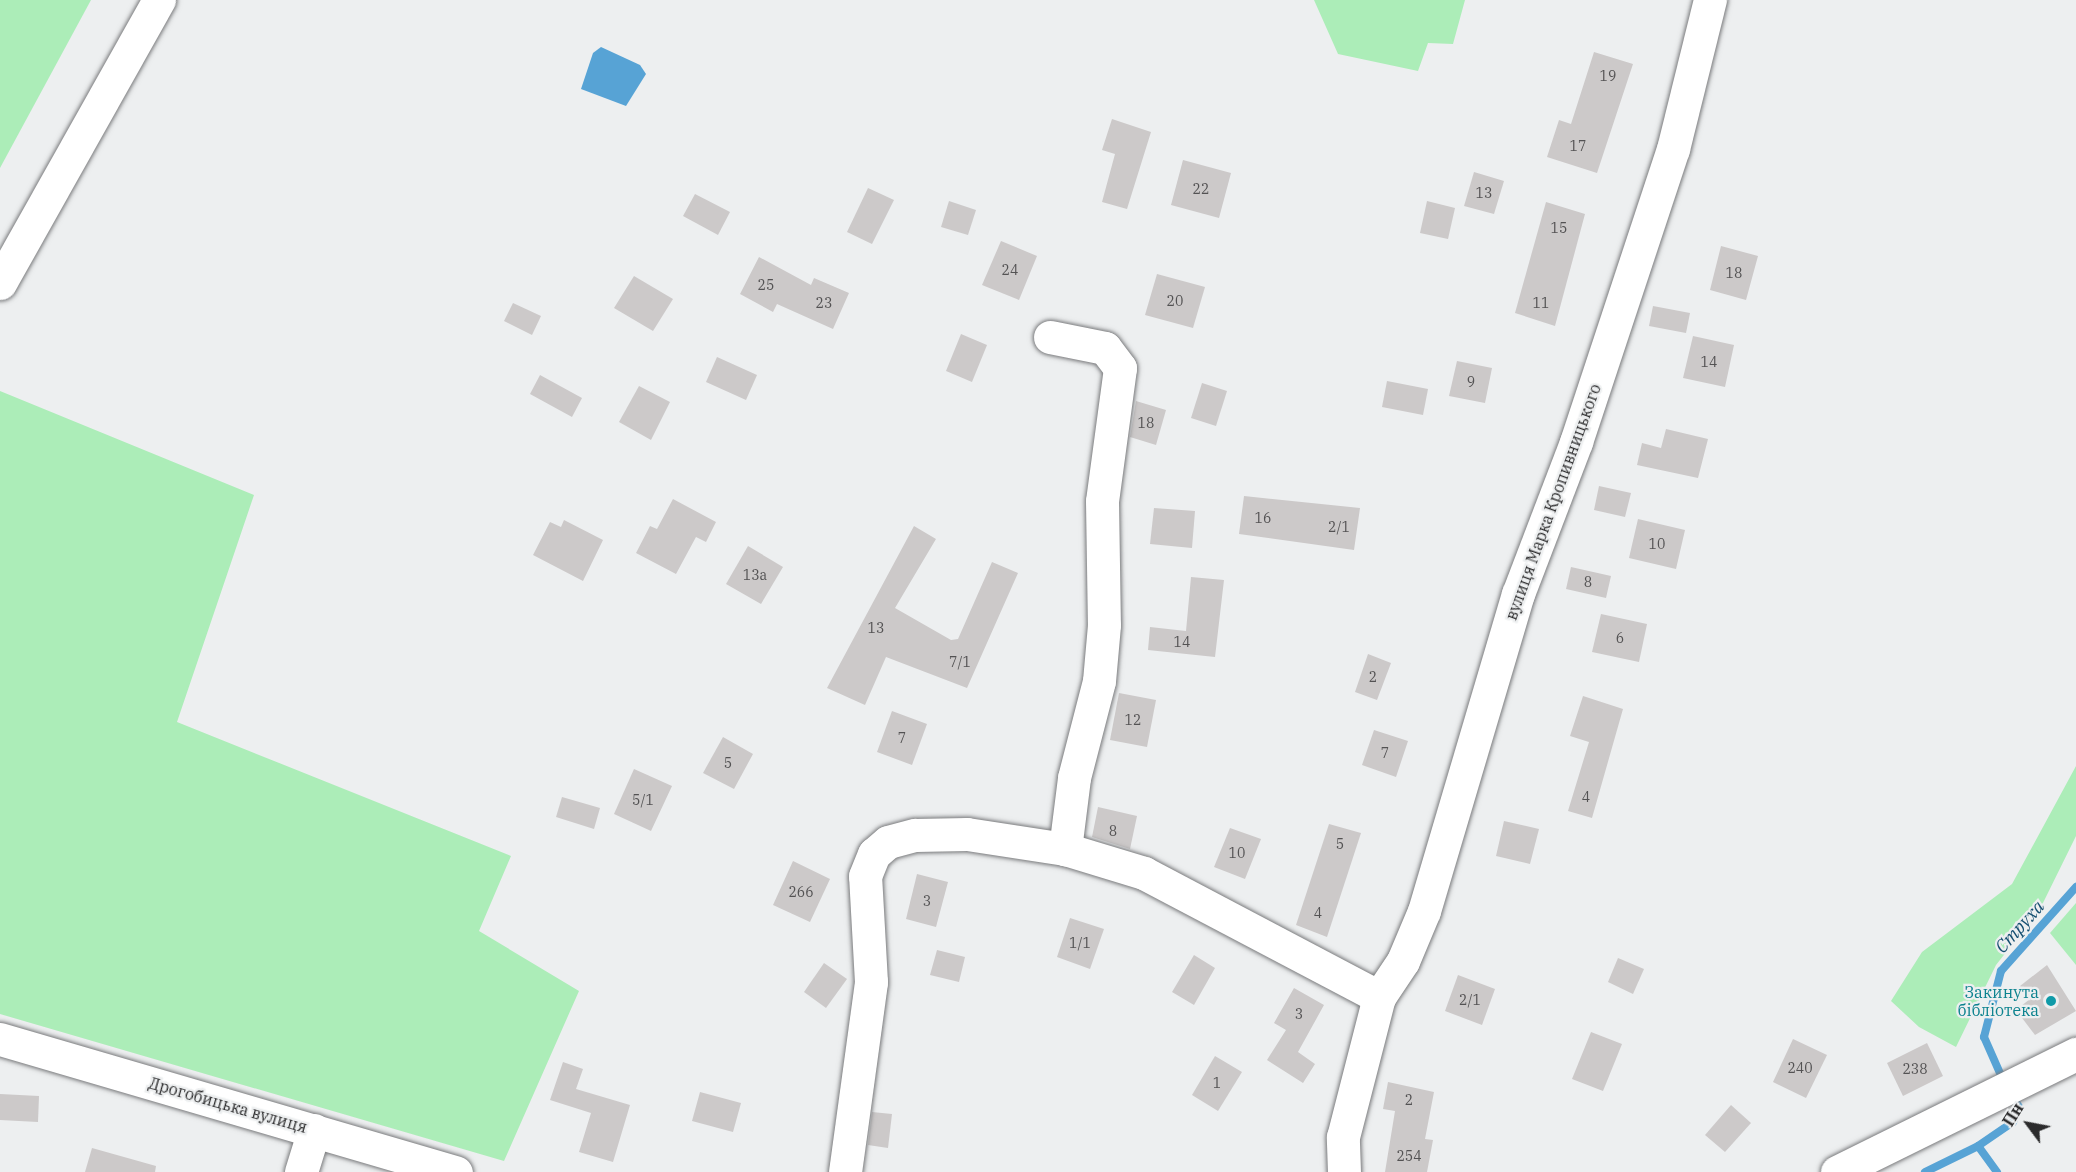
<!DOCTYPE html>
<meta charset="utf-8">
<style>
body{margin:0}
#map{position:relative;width:2076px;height:1172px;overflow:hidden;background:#edeff0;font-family:"IBM Plex Serif",serif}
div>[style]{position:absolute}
.green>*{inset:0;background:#acedb8}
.water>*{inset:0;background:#57a3d5}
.stream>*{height:8px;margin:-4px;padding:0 4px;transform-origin:4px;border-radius:4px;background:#57a3d5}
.building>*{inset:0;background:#ccc9c9}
.roads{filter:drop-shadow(0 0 2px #7a7b7d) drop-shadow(0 0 2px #7a7b7d)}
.minor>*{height:33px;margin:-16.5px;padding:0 16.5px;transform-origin:16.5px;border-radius:16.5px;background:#fff}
.dots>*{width:16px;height:16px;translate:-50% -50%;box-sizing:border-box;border:3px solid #edeff0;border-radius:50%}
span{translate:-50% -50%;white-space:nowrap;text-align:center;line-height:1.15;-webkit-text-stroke:4.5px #edeff0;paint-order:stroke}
.number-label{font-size:14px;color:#535253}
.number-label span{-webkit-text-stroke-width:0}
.street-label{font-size:16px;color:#2b2b2c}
.culture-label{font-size:16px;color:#0d838f}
.right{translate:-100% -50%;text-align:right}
.water-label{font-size:18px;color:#154f71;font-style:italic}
.north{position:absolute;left:1998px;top:1094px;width:60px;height:60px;-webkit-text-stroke:4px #edeff0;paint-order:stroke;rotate:302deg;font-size:16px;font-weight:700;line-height:24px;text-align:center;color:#2b2b2c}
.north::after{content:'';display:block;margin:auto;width:21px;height:27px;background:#2b2b2c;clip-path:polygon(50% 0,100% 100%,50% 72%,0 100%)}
</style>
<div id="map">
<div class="green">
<div style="clip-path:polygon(0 0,91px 0,0 168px)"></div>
<div style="clip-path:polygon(1314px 0,1465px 0,1453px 44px,1428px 43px,1418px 71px,1338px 54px)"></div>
<div style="clip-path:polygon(0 391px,254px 495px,177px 722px,511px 856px,479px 931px,579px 991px,504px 1161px,0 1014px)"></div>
<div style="clip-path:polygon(2076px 766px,2076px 836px,2040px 909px,1996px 965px,1956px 1047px,1919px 1027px,1891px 1001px,1922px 952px,2012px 884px)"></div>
<div style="clip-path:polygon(2076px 903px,2076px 965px,2050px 933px)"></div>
</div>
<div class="water">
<div style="clip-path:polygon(601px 47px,640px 65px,646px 74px,626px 106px,581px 89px,593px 53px)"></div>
</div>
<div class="stream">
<div style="left:2003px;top:1080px;width:47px;rotate:-113.8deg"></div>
<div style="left:1984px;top:1037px;width:68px;rotate:-75.6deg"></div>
<div style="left:2001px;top:971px;width:113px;rotate:-48.2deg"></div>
<div style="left:1925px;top:1172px;width:59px;rotate:-26.1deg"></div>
<div style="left:1997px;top:1172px;width:32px;rotate:-126deg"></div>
<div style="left:1978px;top:1146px;width:42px;rotate:-34.4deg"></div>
<div style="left:2013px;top:1122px;width:16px;rotate:-68deg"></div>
<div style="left:2019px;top:1107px;width:16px;rotate:-120deg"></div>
</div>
<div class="building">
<div style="clip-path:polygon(1594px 52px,1633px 64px,1597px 173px,1547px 157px,1559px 120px,1571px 124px)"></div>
<div style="clip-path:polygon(1112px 119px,1151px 132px,1127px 209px,1102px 202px,1115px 154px,1102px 150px)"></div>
<div style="clip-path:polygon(1183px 160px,1231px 173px,1219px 218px,1171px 205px)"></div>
<div style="clip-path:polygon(1474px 172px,1504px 181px,1494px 214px,1464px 206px)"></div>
<div style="clip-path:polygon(868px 188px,894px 200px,872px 244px,847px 232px)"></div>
<div style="clip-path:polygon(695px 194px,730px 212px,718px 235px,683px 216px)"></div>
<div style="clip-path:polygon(949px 201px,976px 210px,968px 235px,941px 227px)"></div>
<div style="clip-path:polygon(1427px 201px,1455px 208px,1448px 239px,1420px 233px)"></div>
<div style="clip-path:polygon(1546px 202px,1585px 214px,1555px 326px,1515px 313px)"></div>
<div style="clip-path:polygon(1001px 241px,1037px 256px,1019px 300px,982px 285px)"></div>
<div style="clip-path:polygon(1721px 246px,1758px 256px,1746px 300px,1710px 290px)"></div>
<div style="clip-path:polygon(759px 257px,811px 285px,814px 278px,849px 293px,833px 329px,777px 304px,773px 312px,740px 294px)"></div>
<div style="clip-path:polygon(1157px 274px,1205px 287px,1193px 328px,1145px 315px)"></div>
<div style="clip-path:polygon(634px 276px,673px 299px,653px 331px,614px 308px)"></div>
<div style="clip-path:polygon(513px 303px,541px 316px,532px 335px,504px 321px)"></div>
<div style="clip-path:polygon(1653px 306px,1690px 313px,1686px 333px,1649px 326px)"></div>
<div style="clip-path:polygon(961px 334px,987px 345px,972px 382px,946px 371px)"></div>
<div style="clip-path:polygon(1693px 336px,1734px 345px,1725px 387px,1683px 378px)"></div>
<div style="clip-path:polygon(717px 357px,757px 375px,746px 400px,706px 382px)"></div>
<div style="clip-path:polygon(1457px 361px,1492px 368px,1485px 403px,1449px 396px)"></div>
<div style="clip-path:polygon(540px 375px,582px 398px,572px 417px,530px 394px)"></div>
<div style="clip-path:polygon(1387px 381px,1428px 389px,1423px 415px,1382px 407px)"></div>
<div style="clip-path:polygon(1202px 383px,1227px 391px,1216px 426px,1191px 418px)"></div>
<div style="clip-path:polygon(639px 386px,670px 402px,651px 440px,619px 422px)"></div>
<div style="clip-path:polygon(1136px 401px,1166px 410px,1156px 445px,1130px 437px)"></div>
<div style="clip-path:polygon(1666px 429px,1708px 439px,1698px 478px,1637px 465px,1642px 443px,1661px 448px)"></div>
<div style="clip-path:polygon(1599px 486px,1631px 493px,1625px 517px,1594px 510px)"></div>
<div style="clip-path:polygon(1244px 496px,1360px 508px,1354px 550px,1239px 534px)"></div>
<div style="clip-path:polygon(673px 499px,716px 522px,706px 542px,696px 537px,676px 574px,636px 553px,650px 526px,657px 529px)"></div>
<div style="clip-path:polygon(1154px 508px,1195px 511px,1192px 548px,1150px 544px)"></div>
<div style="clip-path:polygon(1638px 519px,1685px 530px,1676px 569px,1629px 558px)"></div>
<div style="clip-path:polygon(564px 520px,603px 540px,583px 581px,533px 555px,550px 522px,561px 527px)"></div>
<div style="clip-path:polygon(914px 526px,936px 539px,895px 608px,951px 640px,958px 639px,992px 562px,1018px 573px,967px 688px,886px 657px,865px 705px,827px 688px)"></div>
<div style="clip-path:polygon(748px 546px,783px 567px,761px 604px,726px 584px)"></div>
<div style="clip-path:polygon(1571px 567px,1611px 576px,1606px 598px,1566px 589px)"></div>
<div style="clip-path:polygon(1191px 577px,1224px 580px,1215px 657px,1148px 650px,1150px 627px,1186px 631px)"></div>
<div style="clip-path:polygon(1601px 614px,1647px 624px,1639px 662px,1592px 652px)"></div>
<div style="clip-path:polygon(1368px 654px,1391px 663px,1377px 700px,1355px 692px)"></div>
<div style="clip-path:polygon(1119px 693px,1156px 700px,1147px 747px,1110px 740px)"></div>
<div style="clip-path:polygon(1583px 696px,1623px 709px,1592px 818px,1568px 811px,1589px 742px,1570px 736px)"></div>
<div style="clip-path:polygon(892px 711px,927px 724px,912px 765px,877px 752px)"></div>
<div style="clip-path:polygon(1374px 730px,1408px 741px,1396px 777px,1362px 765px)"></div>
<div style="clip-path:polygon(723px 737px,753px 754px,734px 789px,703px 773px)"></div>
<div style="clip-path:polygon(634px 769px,672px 786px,651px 831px,614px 814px)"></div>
<div style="clip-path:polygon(562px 797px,600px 808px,594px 829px,556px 817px)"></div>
<div style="clip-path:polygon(1098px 807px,1137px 816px,1130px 849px,1092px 837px)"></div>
<div style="clip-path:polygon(1504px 821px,1539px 829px,1530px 864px,1496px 856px)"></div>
<div style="clip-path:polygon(1329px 824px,1361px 833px,1327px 937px,1296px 925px)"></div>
<div style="clip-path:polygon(1230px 828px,1261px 839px,1245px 879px,1214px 867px)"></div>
<div style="clip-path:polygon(793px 861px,830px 879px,810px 922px,773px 905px)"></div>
<div style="clip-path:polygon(917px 874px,948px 882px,936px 927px,906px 919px)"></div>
<div style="clip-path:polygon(1070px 918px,1104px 929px,1090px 969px,1057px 957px)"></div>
<div style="clip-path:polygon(937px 950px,965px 957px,959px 982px,930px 975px)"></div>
<div style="clip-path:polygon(1194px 955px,1215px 968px,1194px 1005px,1172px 992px)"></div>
<div style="clip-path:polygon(1618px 958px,1644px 969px,1633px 994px,1608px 982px)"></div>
<div style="clip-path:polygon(824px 963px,847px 979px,826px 1008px,804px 992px)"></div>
<div style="clip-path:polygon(2047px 965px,2076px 1011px,2035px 1035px,2016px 1010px,2030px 999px,2020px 986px)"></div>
<div style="clip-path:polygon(1458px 975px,1495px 989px,1482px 1025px,1445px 1011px)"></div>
<div style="clip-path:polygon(1294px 988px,1324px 1005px,1298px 1052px,1315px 1064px,1303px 1083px,1267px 1060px,1286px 1030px,1274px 1023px)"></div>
<div style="clip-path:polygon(1591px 1032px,1622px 1044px,1603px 1091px,1572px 1079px)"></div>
<div style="clip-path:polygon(1793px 1039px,1827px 1055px,1806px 1098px,1773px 1082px)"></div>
<div style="clip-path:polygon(1927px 1043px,1943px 1076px,1903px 1096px,1887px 1063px)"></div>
<div style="clip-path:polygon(1215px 1056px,1242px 1072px,1218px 1111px,1192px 1095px)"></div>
<div style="clip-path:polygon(563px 1062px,583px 1069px,576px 1089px,630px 1105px,613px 1162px,579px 1152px,591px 1113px,550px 1100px)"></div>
<div style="clip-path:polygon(1388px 1082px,1434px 1092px,1425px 1139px,1433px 1140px,1427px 1172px,1385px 1172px,1395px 1111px,1383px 1109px)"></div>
<div style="clip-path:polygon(700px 1092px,741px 1103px,733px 1132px,692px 1121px)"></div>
<div style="clip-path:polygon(0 1094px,39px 1096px,38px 1122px,0 1120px)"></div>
<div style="clip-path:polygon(1731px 1105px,1751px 1123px,1725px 1152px,1705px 1135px)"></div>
<div style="clip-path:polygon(872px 1112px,892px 1114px,888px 1148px,868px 1145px)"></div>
<div style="clip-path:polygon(92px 1148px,156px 1166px,155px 1172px,85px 1172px)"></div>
</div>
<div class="roads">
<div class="minor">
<div style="left:0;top:283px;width:325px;rotate:-60.7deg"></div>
<div style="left:1050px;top:337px;width:56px;rotate:11.3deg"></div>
<div style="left:1105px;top:348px;width:25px;rotate:53deg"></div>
<div style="left:1120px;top:368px;width:134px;rotate:97.7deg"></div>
<div style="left:1102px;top:501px;width:124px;rotate:89.1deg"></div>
<div style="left:1104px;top:625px;width:56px;rotate:95.1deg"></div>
<div style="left:1099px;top:681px;width:100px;rotate:104.5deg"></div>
<div style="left:1074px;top:778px;width:72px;rotate:97.2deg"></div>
<div style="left:0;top:1039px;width:475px;rotate:16.3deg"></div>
<div style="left:301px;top:1172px;width:44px;rotate:-72.8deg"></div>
<div style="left:845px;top:1172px;width:192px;rotate:-82.2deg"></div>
<div style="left:871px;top:982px;width:106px;rotate:-93.2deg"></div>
<div style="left:865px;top:876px;width:24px;rotate:-68deg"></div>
<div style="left:874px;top:854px;width:18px;rotate:-41deg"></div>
<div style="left:888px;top:842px;width:28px;rotate:-15deg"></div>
<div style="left:915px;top:835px;width:52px;rotate:-1.1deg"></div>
<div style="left:967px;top:834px;width:99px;rotate:8.7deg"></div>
<div style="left:1065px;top:849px;width:83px;rotate:16.9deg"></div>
<div style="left:1144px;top:873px;width:266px;rotate:27.8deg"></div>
<div style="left:1344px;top:1172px;width:35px;rotate:-92deg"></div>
<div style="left:1343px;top:1137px;width:145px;rotate:-75.6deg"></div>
<div style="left:1379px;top:997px;width:43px;rotate:-56.3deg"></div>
<div style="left:1403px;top:961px;width:54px;rotate:-67.2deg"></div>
<div style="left:1424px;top:911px;width:331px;rotate:-73.5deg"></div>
<div style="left:1518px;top:594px;width:163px;rotate:-69.1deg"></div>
<div style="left:1576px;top:442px;width:309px;rotate:-71.7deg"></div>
<div style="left:1673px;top:149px;width:154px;rotate:-76.1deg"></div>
<div style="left:1837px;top:1172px;width:267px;rotate:-26.3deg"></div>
</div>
</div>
<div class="dots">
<div style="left:2051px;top:1001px;background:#0f9aa8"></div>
</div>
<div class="number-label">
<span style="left:1608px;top:76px">19</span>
<span style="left:1578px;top:146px">17</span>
<span style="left:1201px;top:189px">22</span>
<span style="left:1484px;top:193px">13</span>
<span style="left:1559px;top:228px">15</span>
<span style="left:1010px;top:270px">24</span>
<span style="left:1734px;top:273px">18</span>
<span style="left:766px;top:285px">25</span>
<span style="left:1175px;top:301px">20</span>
<span style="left:824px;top:303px">23</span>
<span style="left:1541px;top:303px">11</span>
<span style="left:1709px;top:362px">14</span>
<span style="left:1471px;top:382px">9</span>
<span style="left:1146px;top:423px">18</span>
<span style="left:1263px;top:518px">16</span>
<span style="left:1339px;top:527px">2/1</span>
<span style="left:1657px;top:544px">10</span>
<span style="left:755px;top:575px">13а</span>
<span style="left:1588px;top:582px">8</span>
<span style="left:876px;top:628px">13</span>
<span style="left:1620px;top:638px">6</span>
<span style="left:1182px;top:642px">14</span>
<span style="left:960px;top:662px">7/1</span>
<span style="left:1373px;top:677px">2</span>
<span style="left:1133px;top:720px">12</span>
<span style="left:902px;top:738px">7</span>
<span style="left:1385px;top:753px">7</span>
<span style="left:728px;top:763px">5</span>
<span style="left:1586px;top:797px">4</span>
<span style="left:643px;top:800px">5/1</span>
<span style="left:1113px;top:831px">8</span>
<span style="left:1340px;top:844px">5</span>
<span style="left:1237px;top:853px">10</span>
<span style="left:801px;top:892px">266</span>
<span style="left:927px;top:901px">3</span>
<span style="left:1318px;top:913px">4</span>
<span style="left:1080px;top:943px">1/1</span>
<span style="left:1470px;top:1000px">2/1</span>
<span style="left:1299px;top:1014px">3</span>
<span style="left:1800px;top:1068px">240</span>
<span style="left:1915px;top:1069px">238</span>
<span style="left:1217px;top:1083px">1</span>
<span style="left:1409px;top:1100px">2</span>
<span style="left:1409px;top:1156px">254</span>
</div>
<div class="street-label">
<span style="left:1553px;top:502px;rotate:-70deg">вулиця Марка Кропивницького</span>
<span style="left:228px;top:1105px;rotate:16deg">Дрогобицька вулиця</span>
</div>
<div class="culture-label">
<span class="right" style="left:2039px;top:1001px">Закинута<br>бібліотека</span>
</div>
<div class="water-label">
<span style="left:2020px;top:927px;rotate:-48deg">Струха</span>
</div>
<div class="north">Пн</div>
</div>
